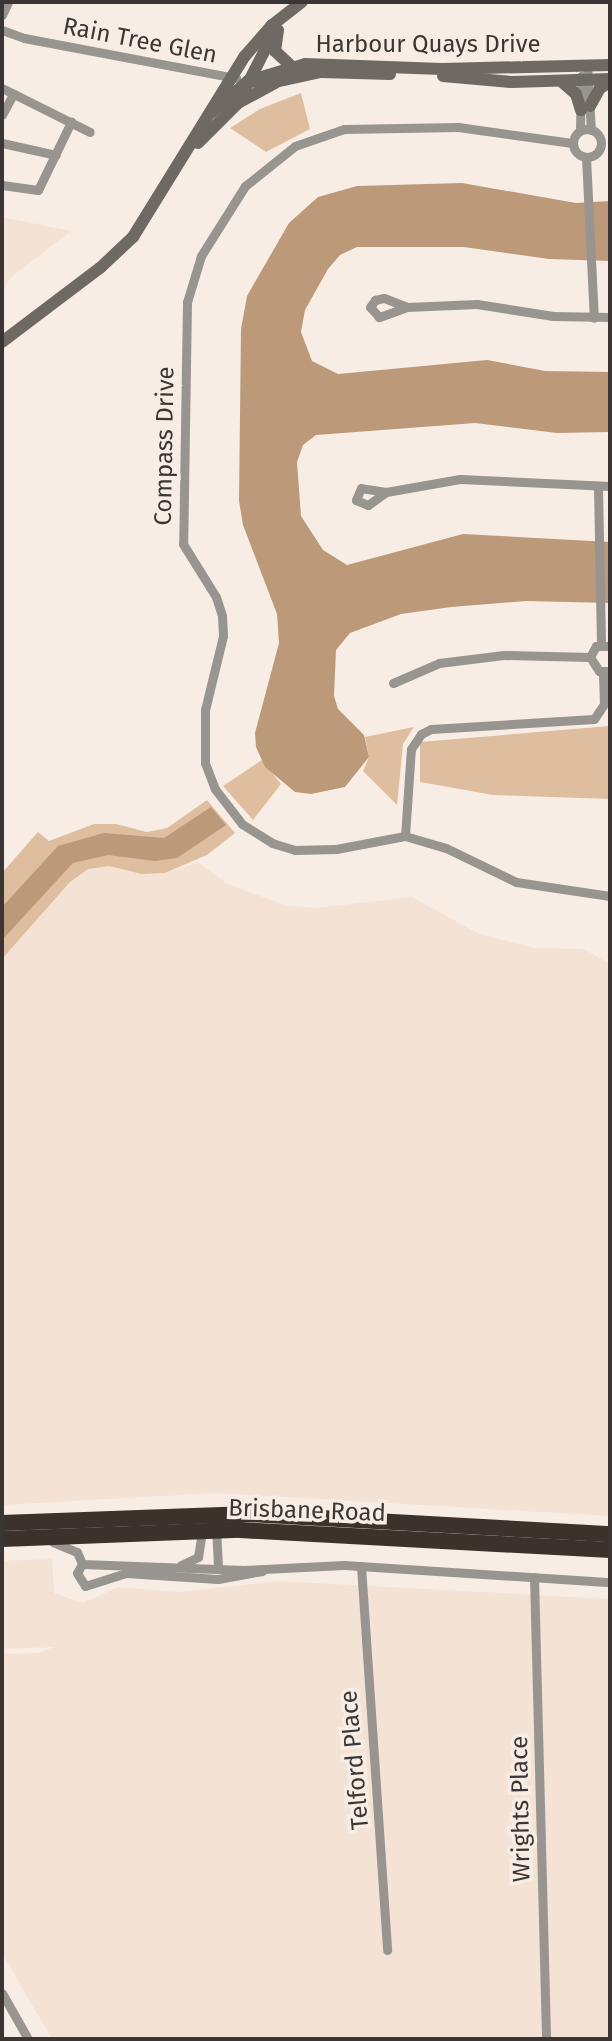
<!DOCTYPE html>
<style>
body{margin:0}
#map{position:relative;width:612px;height:2041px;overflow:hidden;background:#f8ede4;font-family:"Fira Sans",sans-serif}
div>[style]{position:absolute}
.built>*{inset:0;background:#f4e3d4}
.green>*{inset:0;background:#debe9f}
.water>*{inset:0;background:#bc9978}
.stream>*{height:2.5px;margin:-1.25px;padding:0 1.25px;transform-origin:1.25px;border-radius:1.25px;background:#bc9978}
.street>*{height:9px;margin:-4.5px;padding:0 4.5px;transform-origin:4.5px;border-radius:4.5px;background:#989490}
.street>.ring{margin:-4.5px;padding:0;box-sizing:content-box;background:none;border:9px solid #989490;border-radius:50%}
.secondary>*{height:12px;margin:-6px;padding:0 6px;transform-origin:6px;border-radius:6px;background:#6f6963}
.highway>*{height:16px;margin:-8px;padding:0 8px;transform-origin:8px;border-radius:8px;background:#3a322b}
span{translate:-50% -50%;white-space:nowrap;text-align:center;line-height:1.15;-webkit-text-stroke:7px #f8ede4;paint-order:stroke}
.street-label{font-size:24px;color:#3b3633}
.frame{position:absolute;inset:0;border:4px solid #3b3633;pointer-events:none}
</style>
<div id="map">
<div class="built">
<div style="clip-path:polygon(2px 217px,71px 231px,9px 279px,2px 294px)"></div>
<div style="clip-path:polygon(198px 862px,227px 884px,288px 906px,316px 908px,412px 897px,479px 934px,535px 948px,584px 949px,610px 964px,610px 1516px,215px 1493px,2px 1505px,2px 959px,70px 882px,88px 869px,109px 865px,142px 874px,165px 873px)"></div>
<div style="clip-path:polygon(52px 1559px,54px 1593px,83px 1603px,118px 1587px,178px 1592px,278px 1581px,610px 1599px,610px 2039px,52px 2039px,2px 1953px,2px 1654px,38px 1653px,54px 1647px,2px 1649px,2px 1561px)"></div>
</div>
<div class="green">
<div style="clip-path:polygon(301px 93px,310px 129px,266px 152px,230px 128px,260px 109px)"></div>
<div style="clip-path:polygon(610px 726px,610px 799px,493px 795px,420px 782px,420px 742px)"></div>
<div style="clip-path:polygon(414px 727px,403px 744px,397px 805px,363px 771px,369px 757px,365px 737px)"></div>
<div style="clip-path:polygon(262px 760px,281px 784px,253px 820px,223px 786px)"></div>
<div style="clip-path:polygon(207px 800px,235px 833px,207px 855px,165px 873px,142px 874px,109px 866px,88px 869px,70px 882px,2px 959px,2px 873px,38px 832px,49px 841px,94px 824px,116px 824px,147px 832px,167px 828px)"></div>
</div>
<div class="water">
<div style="clip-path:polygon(462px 183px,576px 203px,610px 201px,610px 261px,549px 259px,464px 247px,357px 247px,340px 255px,328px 269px,305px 310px,301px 332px,312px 361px,338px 374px,487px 360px,545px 371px,610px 372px,610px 432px,557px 433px,475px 423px,316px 435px,303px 445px,297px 462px,301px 516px,323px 550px,347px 565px,463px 534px,610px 542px,610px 603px,526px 601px,451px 607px,401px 614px,350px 633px,336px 650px,334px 696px,338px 709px,364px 735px,369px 757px,345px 787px,311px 794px,295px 792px,265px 767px,256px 747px,255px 733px,279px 643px,277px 614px,243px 525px,239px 501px,241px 329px,247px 296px,289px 223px,318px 197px,357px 186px)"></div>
<div style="clip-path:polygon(211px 807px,226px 825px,177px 858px,155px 861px,108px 855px,73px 863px,2px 940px,2px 907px,58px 846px,104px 833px,164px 838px)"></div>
</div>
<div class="stream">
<div style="left:2px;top:2038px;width:1px;rotate:90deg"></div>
</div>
<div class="street">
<div style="left:2px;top:15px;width:14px;rotate:-65deg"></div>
<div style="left:2px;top:30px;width:23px;rotate:20deg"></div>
<div style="left:24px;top:38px;width:216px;rotate:10.7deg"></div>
<div style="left:587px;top:65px;width:65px;rotate:86.5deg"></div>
<div style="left:2px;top:88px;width:98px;rotate:26.6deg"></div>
<div style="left:2px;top:115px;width:24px;rotate:-62deg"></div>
<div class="ring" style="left:573px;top:129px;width:19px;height:19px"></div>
<div style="left:580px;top:130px;width:54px;rotate:-88.9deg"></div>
<div style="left:2px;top:143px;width:55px;rotate:12.5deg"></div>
<div style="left:572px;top:143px;width:115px;rotate:-172deg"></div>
<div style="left:458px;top:127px;width:114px;rotate:179deg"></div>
<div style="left:344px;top:129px;width:52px;rotate:160.9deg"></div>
<div style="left:295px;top:146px;width:64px;rotate:141.3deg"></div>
<div style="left:245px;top:186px;width:83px;rotate:122.2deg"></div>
<div style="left:201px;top:256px;width:48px;rotate:106.9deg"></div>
<div style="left:187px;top:302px;width:242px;rotate:90.9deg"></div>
<div style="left:183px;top:544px;width:62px;rotate:58.1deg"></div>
<div style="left:216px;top:597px;width:20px;rotate:72deg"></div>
<div style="left:222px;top:616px;width:20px;rotate:87deg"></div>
<div style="left:223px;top:636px;width:76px;rotate:103.7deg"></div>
<div style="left:205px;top:710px;width:53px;rotate:90deg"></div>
<div style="left:205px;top:763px;width:28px;rotate:69deg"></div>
<div style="left:215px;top:789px;width:44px;rotate:52.4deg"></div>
<div style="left:242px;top:824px;width:36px;rotate:32deg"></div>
<div style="left:272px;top:843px;width:24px;rotate:17deg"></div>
<div style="left:295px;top:850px;width:41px;rotate:-1.4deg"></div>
<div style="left:336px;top:849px;width:70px;rotate:-10.7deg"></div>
<div style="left:405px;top:836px;width:43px;rotate:16.3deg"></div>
<div style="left:446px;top:848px;width:78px;rotate:25.9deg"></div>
<div style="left:516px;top:882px;width:95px;rotate:8.5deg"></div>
<div style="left:586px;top:157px;width:161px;rotate:87.2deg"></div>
<div style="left:2px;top:185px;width:36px;rotate:8deg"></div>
<div style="left:38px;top:190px;width:76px;rotate:-64.1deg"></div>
<div style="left:407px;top:307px;width:30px;rotate:160deg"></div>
<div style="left:379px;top:317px;width:13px;rotate:-132deg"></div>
<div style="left:370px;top:307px;width:9px;rotate:-54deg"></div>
<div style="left:375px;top:300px;width:9px;rotate:-13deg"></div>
<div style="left:384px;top:298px;width:25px;rotate:21deg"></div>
<div style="left:407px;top:307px;width:70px;rotate:-2.5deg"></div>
<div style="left:477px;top:304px;width:77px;rotate:9deg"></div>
<div style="left:553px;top:316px;width:57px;rotate:1deg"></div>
<div style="left:598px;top:487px;width:157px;rotate:88.9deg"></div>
<div style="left:386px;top:492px;width:25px;rotate:-171deg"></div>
<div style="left:361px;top:488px;width:13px;rotate:113deg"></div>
<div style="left:356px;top:500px;width:13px;rotate:23deg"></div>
<div style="left:368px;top:505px;width:22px;rotate:-36deg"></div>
<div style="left:386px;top:492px;width:75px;rotate:-10deg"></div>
<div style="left:460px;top:479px;width:150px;rotate:2.7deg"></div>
<div style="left:610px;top:646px;width:14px;rotate:180deg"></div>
<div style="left:596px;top:646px;width:13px;rotate:119deg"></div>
<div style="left:590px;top:657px;width:17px;rotate:57deg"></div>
<div style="left:599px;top:671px;width:11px"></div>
<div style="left:393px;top:683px;width:50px;rotate:-23.5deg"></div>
<div style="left:439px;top:663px;width:65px;rotate:-7deg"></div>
<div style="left:504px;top:655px;width:86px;rotate:1.3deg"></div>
<div style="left:405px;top:836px;width:87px;rotate:-86.1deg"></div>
<div style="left:411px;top:749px;width:18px;rotate:-56deg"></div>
<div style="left:421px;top:734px;width:11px;rotate:-27deg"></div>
<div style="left:431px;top:729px;width:163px;rotate:-3.5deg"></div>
<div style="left:594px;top:719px;width:18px;rotate:-56deg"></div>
<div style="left:604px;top:704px;width:32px;rotate:-92deg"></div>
<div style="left:216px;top:1527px;width:40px;rotate:87.1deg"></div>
<div style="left:53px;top:1542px;width:26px;rotate:23deg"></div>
<div style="left:77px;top:1552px;width:13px;rotate:67deg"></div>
<div style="left:82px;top:1564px;width:10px;rotate:119deg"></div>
<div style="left:77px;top:1573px;width:15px;rotate:58deg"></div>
<div style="left:85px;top:1586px;width:43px;rotate:-17.6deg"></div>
<div style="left:126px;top:1573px;width:92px;rotate:3.7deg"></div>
<div style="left:218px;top:1579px;width:45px;rotate:-10.3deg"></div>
<div style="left:82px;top:1564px;width:162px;rotate:2.1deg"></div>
<div style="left:244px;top:1570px;width:100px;rotate:-2.9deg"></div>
<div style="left:344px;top:1565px;width:267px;rotate:3.7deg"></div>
<div style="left:181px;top:1565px;width:19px;rotate:-25deg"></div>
<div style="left:198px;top:1557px;width:30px;rotate:-81deg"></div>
<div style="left:361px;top:1566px;width:385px;rotate:86.1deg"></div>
<div style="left:534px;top:1577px;width:462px;rotate:88.5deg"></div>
<div style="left:2px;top:1993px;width:53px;rotate:60.5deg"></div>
</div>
<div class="secondary">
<div style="left:278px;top:30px;width:21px;rotate:98deg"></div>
<div style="left:275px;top:51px;width:23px;rotate:43deg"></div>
<div style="left:443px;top:76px;width:69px;rotate:5deg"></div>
<div style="left:512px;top:82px;width:98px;rotate:-1.8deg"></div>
<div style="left:561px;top:81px;width:20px;rotate:41deg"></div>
<div style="left:576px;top:94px;width:17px;rotate:73deg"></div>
<div style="left:255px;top:82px;width:20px"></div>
<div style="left:275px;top:82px;width:47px;rotate:-12.3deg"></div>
<div style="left:321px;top:72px;width:69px;rotate:1.7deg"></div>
<div style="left:238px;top:103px;width:42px;rotate:-28.4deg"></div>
<div style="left:590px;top:106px;width:21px;rotate:-61deg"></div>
<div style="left:600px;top:88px;width:12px;rotate:-31deg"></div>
<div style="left:211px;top:113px;width:49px;rotate:-40.9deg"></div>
<div style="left:248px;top:81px;width:59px;rotate:-16.6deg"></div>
<div style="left:305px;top:64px;width:137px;rotate:2.1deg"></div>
<div style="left:442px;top:69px;width:168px;rotate:-1.4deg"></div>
<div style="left:198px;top:143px;width:57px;rotate:-45deg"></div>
<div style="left:238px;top:103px;width:75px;rotate:-63.1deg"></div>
<div style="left:2px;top:342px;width:123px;rotate:-37.1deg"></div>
<div style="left:100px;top:268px;width:45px;rotate:-43.2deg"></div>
<div style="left:133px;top:237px;width:213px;rotate:-58.3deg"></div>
<div style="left:245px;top:56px;width:40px;rotate:-49deg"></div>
<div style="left:271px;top:26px;width:39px;rotate:-38deg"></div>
</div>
<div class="highway">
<div style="left:2px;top:1523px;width:247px;rotate:-2.1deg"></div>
<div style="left:249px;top:1514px;width:362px;rotate:3.2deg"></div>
<div style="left:2px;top:1539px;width:238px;rotate:-2.2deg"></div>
<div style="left:240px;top:1530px;width:371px;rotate:3.1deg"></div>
</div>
<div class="street-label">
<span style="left:140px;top:41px;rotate:11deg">Rain Tree Glen</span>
<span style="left:428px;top:45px">Harbour Quays Drive</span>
<span style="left:165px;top:446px;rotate:-89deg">Compass Drive</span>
<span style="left:307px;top:1511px;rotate:2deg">Brisbane Road</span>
<span style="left:355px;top:1760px;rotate:-95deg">Telford Place</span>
<span style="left:521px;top:1809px;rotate:-91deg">Wrights Place</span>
</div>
<div class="frame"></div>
</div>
